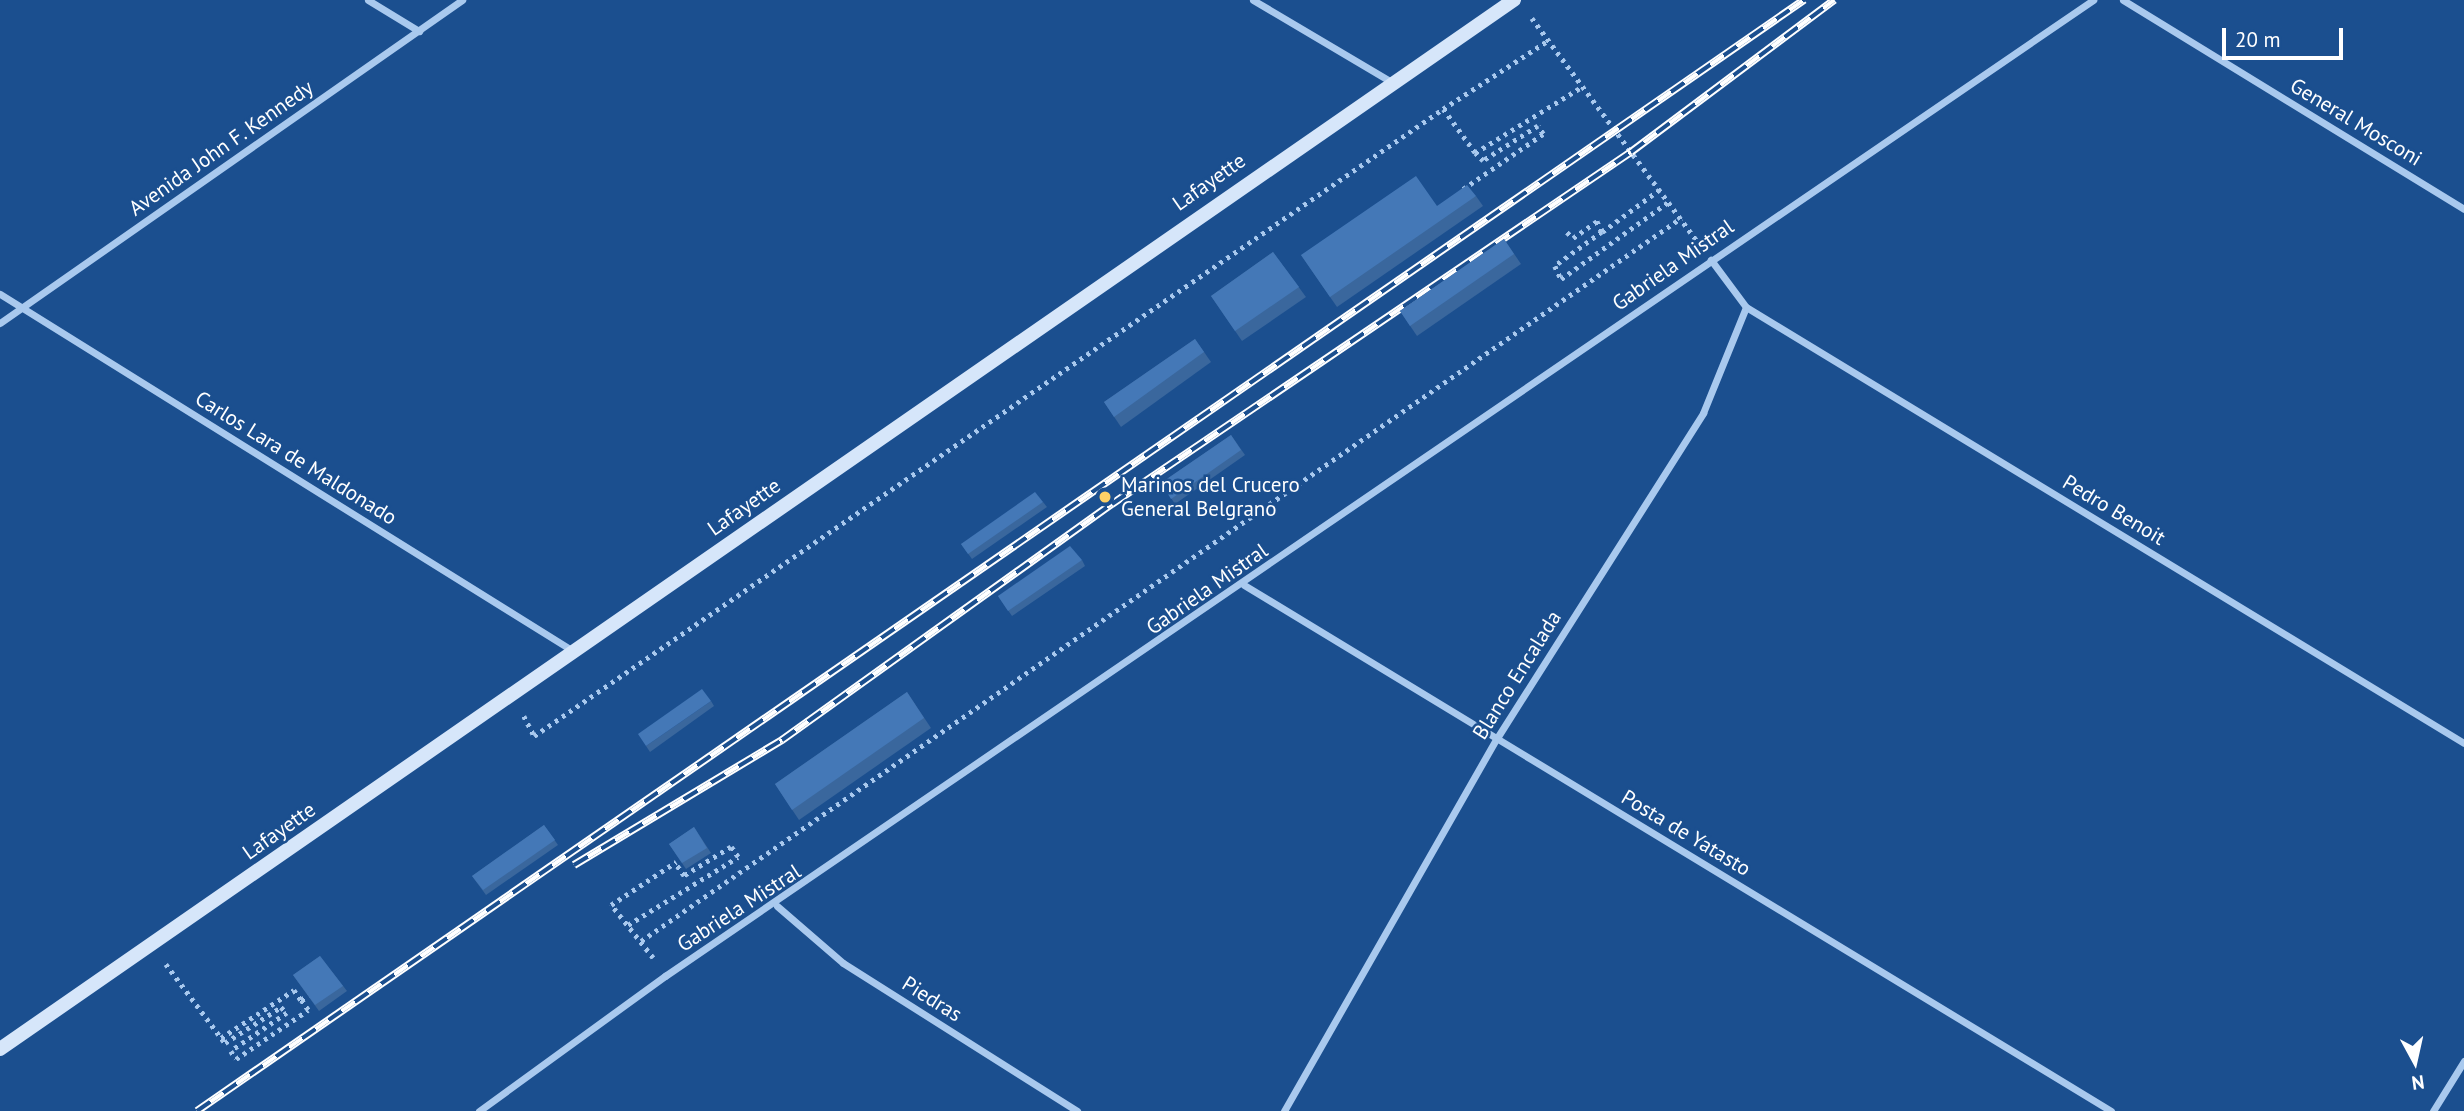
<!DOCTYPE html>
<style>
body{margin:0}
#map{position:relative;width:2464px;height:1111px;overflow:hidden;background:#1b4f8f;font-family:"PT Sans",sans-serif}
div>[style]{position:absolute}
.path>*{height:4.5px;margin-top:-2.25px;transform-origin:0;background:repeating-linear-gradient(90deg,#a9c9ee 0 3.5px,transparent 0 8.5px)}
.street>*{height:7px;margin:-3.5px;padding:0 3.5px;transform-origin:3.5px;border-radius:3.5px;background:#a9c9ee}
.secondary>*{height:14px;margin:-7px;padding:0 7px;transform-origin:7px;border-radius:7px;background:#d6e6fa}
.rail>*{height:8px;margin-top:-4px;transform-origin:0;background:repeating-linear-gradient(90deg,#1b4f8f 0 16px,#fff 0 32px);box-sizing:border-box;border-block:2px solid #fff}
.wall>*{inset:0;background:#3a679d}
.building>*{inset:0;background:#4478b7}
.dots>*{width:19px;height:19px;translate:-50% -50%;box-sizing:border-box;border:4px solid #1b4f8f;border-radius:50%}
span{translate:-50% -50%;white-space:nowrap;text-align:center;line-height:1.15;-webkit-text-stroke:5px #1b4f8f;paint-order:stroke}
.street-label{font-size:21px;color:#fff}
.poi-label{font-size:21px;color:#fff}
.left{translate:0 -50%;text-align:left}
.north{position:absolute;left:2380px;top:1027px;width:70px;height:70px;-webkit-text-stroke:5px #1b4f8f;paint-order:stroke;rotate:172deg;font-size:19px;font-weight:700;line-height:28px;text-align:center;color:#fff}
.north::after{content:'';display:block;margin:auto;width:24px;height:32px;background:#fff;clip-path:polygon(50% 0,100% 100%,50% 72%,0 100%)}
.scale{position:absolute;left:2222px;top:28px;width:121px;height:32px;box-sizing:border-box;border:4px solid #fff;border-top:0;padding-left:9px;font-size:21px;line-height:24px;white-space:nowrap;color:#fff;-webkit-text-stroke:5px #1b4f8f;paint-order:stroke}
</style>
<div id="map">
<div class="path">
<div style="left:1532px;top:18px;width:277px;rotate:53.5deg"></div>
<div style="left:1475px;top:153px;width:54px;rotate:-126deg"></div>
<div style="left:1443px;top:109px;width:126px;rotate:-33.1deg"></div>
<div style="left:1463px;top:189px;width:97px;rotate:-34.5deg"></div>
<div style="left:1543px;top:134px;width:9px;rotate:-122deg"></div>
<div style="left:1538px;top:126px;width:65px;rotate:147.5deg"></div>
<div style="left:1483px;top:161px;width:11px;rotate:-135deg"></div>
<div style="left:1475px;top:153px;width:127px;rotate:-31.8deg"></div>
<div style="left:1567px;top:232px;width:8px;rotate:45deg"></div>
<div style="left:1573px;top:238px;width:29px;rotate:-35deg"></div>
<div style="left:1597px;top:221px;width:12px;rotate:66deg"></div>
<div style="left:1602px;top:232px;width:58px;rotate:144.1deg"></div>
<div style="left:1555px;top:266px;width:14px;rotate:65deg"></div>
<div style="left:1561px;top:279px;width:132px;rotate:-35.7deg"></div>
<div style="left:1602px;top:232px;width:71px;rotate:-36.4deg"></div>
<div style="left:524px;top:716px;width:22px;rotate:63deg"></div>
<div style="left:534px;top:736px;width:1104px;rotate:-34.6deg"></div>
<div style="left:628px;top:925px;width:129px;rotate:-31.7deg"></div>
<div style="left:738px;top:857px;width:12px;rotate:-125deg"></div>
<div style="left:731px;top:847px;width:55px;rotate:148.3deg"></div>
<div style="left:684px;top:876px;width:16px;rotate:-125deg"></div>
<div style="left:641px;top:941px;width:1267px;rotate:-34.81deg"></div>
<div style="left:653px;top:958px;width:68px;rotate:-128.4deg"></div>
<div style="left:611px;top:905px;width:78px;rotate:-33.5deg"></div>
<div style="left:166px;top:964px;width:99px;rotate:53.2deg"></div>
<div style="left:225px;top:1043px;width:67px;rotate:-32.7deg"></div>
<div style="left:281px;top:1007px;width:8px;rotate:45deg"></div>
<div style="left:287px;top:1013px;width:68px;rotate:145.8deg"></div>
<div style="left:231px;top:1051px;width:9px;rotate:58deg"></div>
<div style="left:236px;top:1059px;width:87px;rotate:-34.2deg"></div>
<div style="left:308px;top:1010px;width:12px;rotate:-125deg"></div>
<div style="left:301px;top:1000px;width:12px;rotate:-35deg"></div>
<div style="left:221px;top:1038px;width:87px;rotate:-33.3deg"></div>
<div style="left:294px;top:990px;width:12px;rotate:55deg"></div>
</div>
<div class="street">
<div style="left:368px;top:0;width:60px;rotate:31.3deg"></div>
<div style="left:1253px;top:0;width:159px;rotate:30.6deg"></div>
<div style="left:2123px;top:0;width:400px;rotate:31.5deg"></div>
<div style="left:0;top:294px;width:675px;rotate:31.92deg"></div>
<div style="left:1746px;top:307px;width:840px;rotate:31.27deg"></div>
<div style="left:0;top:323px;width:564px;rotate:-34.96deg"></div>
<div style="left:1244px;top:585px;width:1014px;rotate:31.24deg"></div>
<div style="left:777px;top:906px;width:87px;rotate:40.8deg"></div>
<div style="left:843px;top:963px;width:277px;rotate:32.3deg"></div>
<div style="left:479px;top:1111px;width:230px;rotate:-36deg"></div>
<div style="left:665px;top:976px;width:1730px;rotate:-34.35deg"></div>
<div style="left:1284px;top:1111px;width:430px;rotate:-60.3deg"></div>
<div style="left:1497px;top:738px;width:385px;rotate:-57.6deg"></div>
<div style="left:1703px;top:413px;width:114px;rotate:-67.9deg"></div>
<div style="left:1746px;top:307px;width:59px;rotate:-126.7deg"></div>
<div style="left:2433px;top:1111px;width:59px;rotate:-58.2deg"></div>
</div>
<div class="secondary">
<div style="left:0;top:1049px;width:1842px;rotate:-34.72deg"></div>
</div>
<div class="rail">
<div style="left:574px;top:865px;width:243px;rotate:-31deg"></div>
<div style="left:782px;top:740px;width:406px;rotate:-35.6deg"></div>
<div style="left:1112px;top:504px;width:627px;rotate:-34.15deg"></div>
<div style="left:1631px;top:152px;width:254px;rotate:-36.8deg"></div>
<div style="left:197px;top:1111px;width:1954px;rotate:-34.66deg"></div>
</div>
<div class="wall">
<div style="clip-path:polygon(1476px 196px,1483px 206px,1337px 307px,1301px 255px,1437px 206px)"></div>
<div style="clip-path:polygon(1504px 239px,1521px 264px,1417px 336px,1400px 311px)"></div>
<div style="clip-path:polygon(1273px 252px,1306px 297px,1242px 341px,1211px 296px)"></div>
<div style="clip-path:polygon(1195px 339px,1211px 362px,1121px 427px,1104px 402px)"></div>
<div style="clip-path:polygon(1231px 435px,1245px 455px,1175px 504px,1161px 483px)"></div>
<div style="clip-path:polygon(1043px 502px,1047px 507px,972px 559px,961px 544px)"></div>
<div style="clip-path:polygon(1082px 560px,1085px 566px,1012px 616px,998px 596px)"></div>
<div style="clip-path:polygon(907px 692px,931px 728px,799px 820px,775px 784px)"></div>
<div style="clip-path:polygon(711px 701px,714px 706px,650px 752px,646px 746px)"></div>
<div style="clip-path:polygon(544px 825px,558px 845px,486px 895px,472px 876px)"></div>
<div style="clip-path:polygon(694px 827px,711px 853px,686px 869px,669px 844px)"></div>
<div style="clip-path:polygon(320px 956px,347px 991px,319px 1011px,293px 975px)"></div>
</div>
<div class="building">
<div style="clip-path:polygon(1416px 176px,1437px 206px,1467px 185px,1476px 196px,1330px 297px,1301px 255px)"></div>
<div style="clip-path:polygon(1504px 239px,1514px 254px,1410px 326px,1400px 311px)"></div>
<div style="clip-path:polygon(1273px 252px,1299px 287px,1235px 331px,1211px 296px)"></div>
<div style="clip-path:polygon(1195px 339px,1204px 352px,1114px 417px,1104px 402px)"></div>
<div style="clip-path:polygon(1231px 435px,1241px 450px,1171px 499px,1161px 483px)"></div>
<div style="clip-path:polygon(1035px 492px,1043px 502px,968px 554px,961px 544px)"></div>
<div style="clip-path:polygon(1070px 546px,1082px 560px,1008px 611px,998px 596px)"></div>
<div style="clip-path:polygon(702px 689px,711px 701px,646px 746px,638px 734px)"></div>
<div style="clip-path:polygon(907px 692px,924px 718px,792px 810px,775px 784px)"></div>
<div style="clip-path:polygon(544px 825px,555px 840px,483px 890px,472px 876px)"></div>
<div style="clip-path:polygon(694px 827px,707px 848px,682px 863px,669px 844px)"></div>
<div style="clip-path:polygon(320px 956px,343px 986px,315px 1005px,293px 975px)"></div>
</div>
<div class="dots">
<div style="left:1105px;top:497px;background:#ffd166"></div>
</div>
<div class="street-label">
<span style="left:2356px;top:122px;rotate:31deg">General Mosconi</span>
<span style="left:221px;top:148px;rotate:-35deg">Avenida John F. Kennedy</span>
<span style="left:1209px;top:182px;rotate:-35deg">Lafayette</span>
<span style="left:1673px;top:265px;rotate:-35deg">Gabriela Mistral</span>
<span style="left:296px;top:458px;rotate:32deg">Carlos Lara de Maldonado</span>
<span style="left:744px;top:507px;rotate:-35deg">Lafayette</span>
<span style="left:2114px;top:510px;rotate:31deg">Pedro Benoit</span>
<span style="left:1207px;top:589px;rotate:-35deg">Gabriela Mistral</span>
<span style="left:1517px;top:675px;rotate:-58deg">Blanco Encalada</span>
<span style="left:279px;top:831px;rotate:-35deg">Lafayette</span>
<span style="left:1686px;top:833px;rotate:31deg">Posta de Yatasto</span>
<span style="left:739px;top:908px;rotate:-33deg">Gabriela Mistral</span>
<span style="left:932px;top:999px;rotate:32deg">Piedras</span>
</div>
<div class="poi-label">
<span class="left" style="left:1121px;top:497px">Marinos del Crucero<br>General Belgrano</span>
</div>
<div class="north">N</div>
<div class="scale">20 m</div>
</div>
